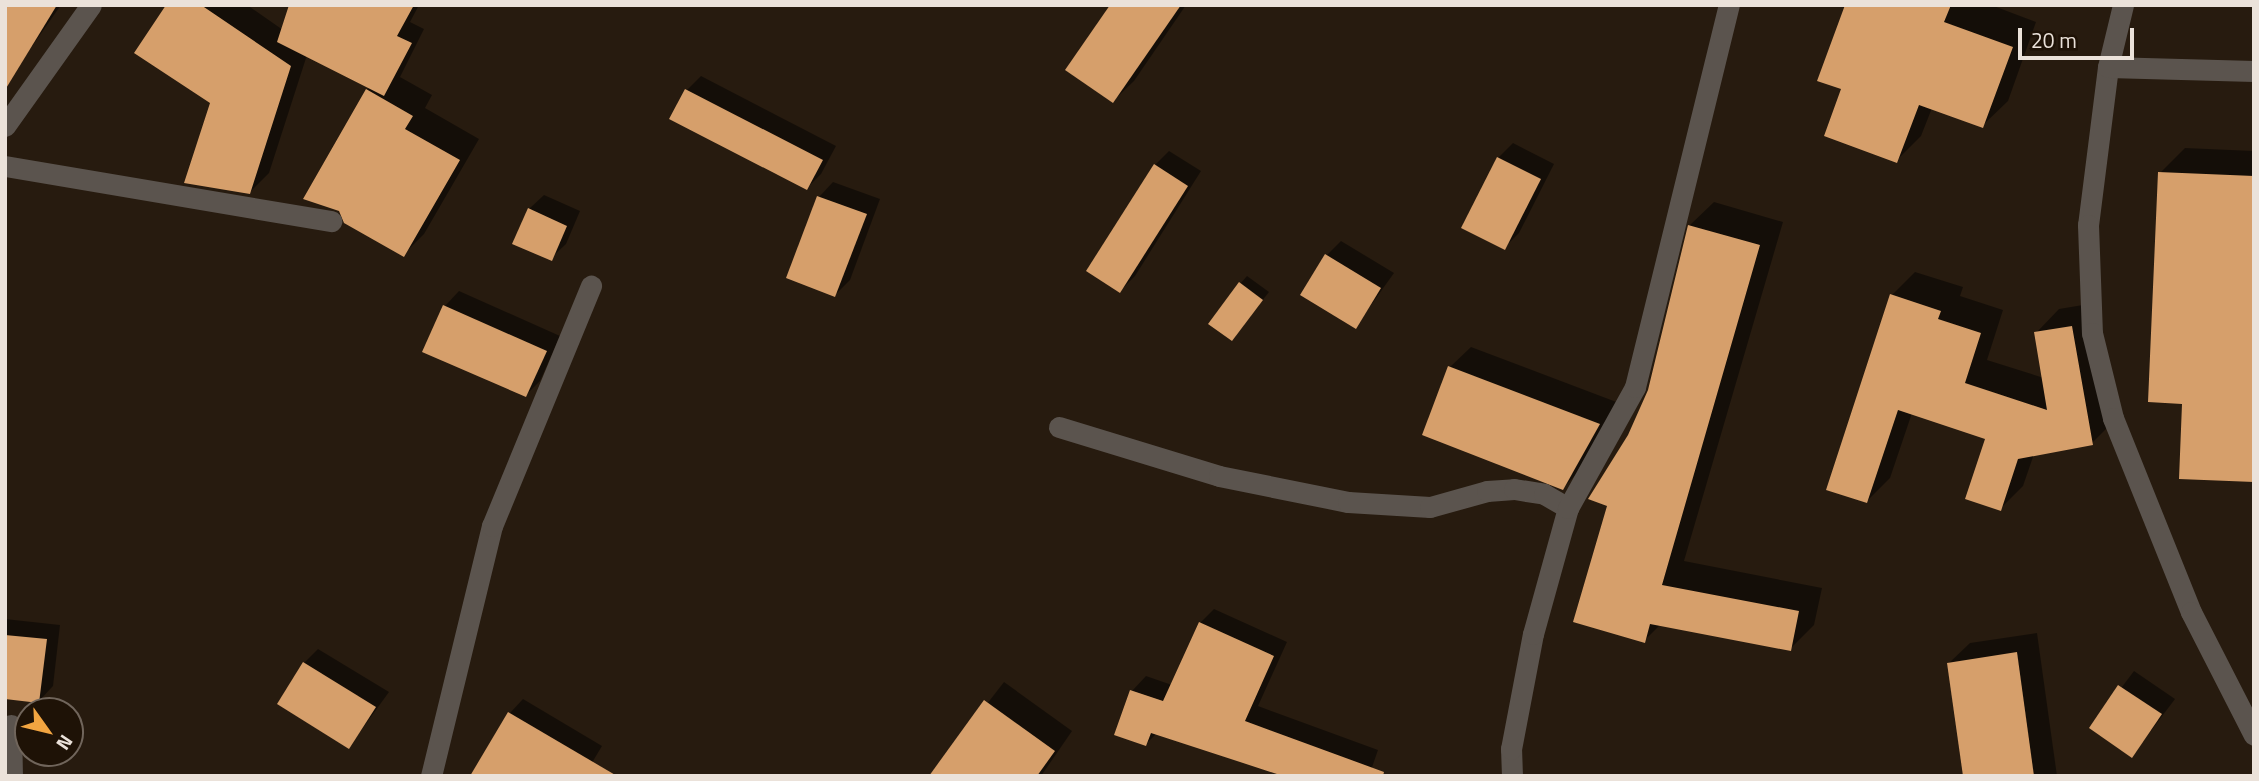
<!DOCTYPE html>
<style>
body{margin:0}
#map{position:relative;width:2259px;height:781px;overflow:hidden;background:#271b0f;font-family:"Titillium Web",sans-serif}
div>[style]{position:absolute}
.shadow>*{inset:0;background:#0007}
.building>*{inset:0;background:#d69f6b}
.minor>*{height:21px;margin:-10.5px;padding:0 10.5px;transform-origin:10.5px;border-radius:10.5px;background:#5b544e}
span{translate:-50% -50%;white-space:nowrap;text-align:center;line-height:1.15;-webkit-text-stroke:7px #1e1206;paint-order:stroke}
.frame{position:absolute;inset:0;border:7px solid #ebe2da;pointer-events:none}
.north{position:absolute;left:14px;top:697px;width:70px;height:70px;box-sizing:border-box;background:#1e1206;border:2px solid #70655b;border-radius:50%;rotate:124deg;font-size:19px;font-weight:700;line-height:28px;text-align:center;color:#ebe2da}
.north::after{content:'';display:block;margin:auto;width:24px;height:32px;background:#f2a541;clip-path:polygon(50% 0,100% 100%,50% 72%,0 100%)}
.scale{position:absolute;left:2018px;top:28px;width:116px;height:32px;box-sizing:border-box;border:4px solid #ebe2da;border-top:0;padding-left:9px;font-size:21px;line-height:24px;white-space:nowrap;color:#ebe2da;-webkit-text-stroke:5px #1e1206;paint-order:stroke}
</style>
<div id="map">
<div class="shadow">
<div style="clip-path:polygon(5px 5px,61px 5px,23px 59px)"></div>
<div style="clip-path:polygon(168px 5px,247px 5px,283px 30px,291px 5px,419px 5px,410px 22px,424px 29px,400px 77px,432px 95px,425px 108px,479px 139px,424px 234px,403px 255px,367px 90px,370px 87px,307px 55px,269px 173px,250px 192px)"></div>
<div style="clip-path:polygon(1112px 5px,1186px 5px,1134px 81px,1113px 101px)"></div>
<div style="clip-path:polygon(1846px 5px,1991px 5px,2036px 22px,2008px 101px,1982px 126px,1932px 108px,1921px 136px,1896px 161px,1843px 88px)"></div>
<div style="clip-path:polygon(701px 76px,836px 146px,821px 174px,807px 188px,687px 90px)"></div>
<div style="clip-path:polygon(1513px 143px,1554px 164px,1519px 233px,1505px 247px,1498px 158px)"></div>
<div style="clip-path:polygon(2185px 148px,2254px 151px,2254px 480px,2184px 402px,2160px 173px)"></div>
<div style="clip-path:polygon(1169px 151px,1201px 171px,1135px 276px,1120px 291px,1155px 165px)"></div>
<div style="clip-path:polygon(833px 182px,880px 199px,850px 280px,835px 295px,819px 197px)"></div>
<div style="clip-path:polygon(544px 195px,580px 211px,566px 244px,551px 258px,529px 209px)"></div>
<div style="clip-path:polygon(1714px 202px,1783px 222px,1684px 561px,1822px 588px,1814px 625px,1790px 649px,1661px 624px,1644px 641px,1629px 436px,1649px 391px,1690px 225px)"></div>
<div style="clip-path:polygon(1341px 241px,1394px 273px,1356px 326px,1327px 255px)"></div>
<div style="clip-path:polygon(1915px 272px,1963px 287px,1960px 296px,2003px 310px,1987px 360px,2044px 378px,2036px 333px,2059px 309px,2095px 303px,2115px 420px,2092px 443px,2034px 454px,2023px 486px,2000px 509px,1988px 437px,1912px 413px,1890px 478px,1867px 501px,1892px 295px)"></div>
<div style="clip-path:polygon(1247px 276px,1269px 292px,1232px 339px,1240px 284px)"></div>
<div style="clip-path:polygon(459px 291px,560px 336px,540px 381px,526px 395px,425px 351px,445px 306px)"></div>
<div style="clip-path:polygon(1471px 347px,1619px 403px,1583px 467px,1563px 488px,1450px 367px)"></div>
<div style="clip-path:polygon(1214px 609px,1287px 642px,1258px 706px,1378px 750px,1369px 776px,1157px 733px,1146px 744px,1132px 691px,1146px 676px,1172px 685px,1200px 623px)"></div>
<div style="clip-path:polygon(5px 619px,60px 625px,53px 686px,39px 701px,5px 698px)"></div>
<div style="clip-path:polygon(2037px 633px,2057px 776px,1965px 776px,1949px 663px,1970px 643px)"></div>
<div style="clip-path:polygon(318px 649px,389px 692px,349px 747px,304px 663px)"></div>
<div style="clip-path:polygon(2134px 671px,2175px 699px,2132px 756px,2091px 728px)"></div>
<div style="clip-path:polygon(1004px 682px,1072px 731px,1041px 776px,931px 776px)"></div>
<div style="clip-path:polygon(523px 699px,602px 746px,584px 776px,478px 766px,510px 713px)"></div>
</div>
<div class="building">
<div style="clip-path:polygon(5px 5px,57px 5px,5px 90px)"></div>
<div style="clip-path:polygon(166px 5px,201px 5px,291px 66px,250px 194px,184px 183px,210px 103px,134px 53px)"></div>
<div style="clip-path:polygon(289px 5px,414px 5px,397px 36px,412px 43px,384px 96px,277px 42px)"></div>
<div style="clip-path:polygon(1110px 5px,1181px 5px,1113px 103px,1065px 70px)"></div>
<div style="clip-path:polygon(1845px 5px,1951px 5px,1944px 22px,2013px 47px,1983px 128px,1919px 105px,1897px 163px,1824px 136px,1841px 89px,1817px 81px)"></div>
<div style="clip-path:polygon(366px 89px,413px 116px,405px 129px,460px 160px,404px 257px,344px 223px,339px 211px,303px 199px)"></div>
<div style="clip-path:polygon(685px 89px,823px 160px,807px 190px,669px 119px)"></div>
<div style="clip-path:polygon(1497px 157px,1541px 179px,1505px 250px,1461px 228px)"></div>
<div style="clip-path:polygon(1154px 164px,1188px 186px,1120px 293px,1086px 271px)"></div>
<div style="clip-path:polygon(2158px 172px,2254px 176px,2254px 482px,2179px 479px,2182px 404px,2148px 402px)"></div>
<div style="clip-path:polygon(817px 196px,867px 214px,835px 297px,786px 278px)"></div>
<div style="clip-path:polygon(528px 208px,567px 226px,552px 261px,512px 244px)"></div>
<div style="clip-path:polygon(1688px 225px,1760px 245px,1662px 585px,1799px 611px,1791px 651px,1650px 624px,1645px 643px,1573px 622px,1607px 506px,1588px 499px,1628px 435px,1648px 390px)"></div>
<div style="clip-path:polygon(1325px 254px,1381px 288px,1356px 329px,1300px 295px)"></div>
<div style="clip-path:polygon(1239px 282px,1263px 300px,1232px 341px,1208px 324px)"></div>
<div style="clip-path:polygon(1890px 294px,1941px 311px,1938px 319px,1981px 333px,1965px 383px,2047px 410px,2034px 332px,2072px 326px,2093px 445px,2018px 459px,2001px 511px,1965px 499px,1985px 439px,1898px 410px,1867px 503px,1826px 490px)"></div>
<div style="clip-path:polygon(443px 305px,547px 351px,526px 397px,422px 352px)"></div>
<div style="clip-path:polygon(1448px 366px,1600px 424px,1563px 490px,1422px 435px)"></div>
<div style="clip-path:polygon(1199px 622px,1274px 656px,1245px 721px,1384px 772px,1383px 776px,1283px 776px,1151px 733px,1146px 746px,1114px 735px,1130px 690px,1163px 701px)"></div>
<div style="clip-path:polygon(5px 635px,47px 639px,39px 703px,5px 699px)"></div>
<div style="clip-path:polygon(2017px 652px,2034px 776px,1963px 776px,1947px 663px)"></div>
<div style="clip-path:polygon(303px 662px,376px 707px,349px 749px,277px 704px)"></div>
<div style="clip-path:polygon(2118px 685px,2162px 714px,2132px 758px,2089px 728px)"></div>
<div style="clip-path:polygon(984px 700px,1055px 751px,1037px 776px,929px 776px)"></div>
<div style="clip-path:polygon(508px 712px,617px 776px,470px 776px)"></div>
</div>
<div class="minor">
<div style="left:2123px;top:5px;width:64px;rotate:103.6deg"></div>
<div style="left:2108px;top:67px;width:159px;rotate:97.2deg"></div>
<div style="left:2088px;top:225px;width:108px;rotate:87.9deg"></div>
<div style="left:2092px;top:333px;width:88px;rotate:76.1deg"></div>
<div style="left:2113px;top:418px;width:209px;rotate:68.1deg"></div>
<div style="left:2191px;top:612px;width:138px;rotate:62.9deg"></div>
<div style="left:2108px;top:67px;width:146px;rotate:1.6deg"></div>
<div style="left:5px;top:126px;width:148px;rotate:-54.6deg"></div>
<div style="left:5px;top:166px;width:331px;rotate:9.6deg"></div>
<div style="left:1059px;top:427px;width:167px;rotate:17deg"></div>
<div style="left:1219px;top:476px;width:132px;rotate:11.4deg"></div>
<div style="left:1348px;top:502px;width:82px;rotate:3.5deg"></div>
<div style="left:1430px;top:507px;width:59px;rotate:-15.7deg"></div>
<div style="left:1487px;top:491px;width:27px;rotate:-4deg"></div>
<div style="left:1514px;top:489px;width:30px;rotate:9deg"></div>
<div style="left:1544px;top:494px;width:28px;rotate:30deg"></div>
<div style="left:11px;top:725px;width:51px;rotate:88.9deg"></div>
<div style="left:431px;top:776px;width:257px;rotate:-76.3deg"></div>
<div style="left:492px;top:526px;width:260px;rotate:-67.6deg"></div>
<div style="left:1512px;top:776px;width:27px;rotate:-92deg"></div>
<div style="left:1511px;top:749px;width:117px;rotate:-79.2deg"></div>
<div style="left:1533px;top:634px;width:131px;rotate:-74.5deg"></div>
<div style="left:1568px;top:508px;width:138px;rotate:-61deg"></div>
<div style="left:1635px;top:387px;width:393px;rotate:-76.2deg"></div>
</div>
<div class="frame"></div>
<div class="north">N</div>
<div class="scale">20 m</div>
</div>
